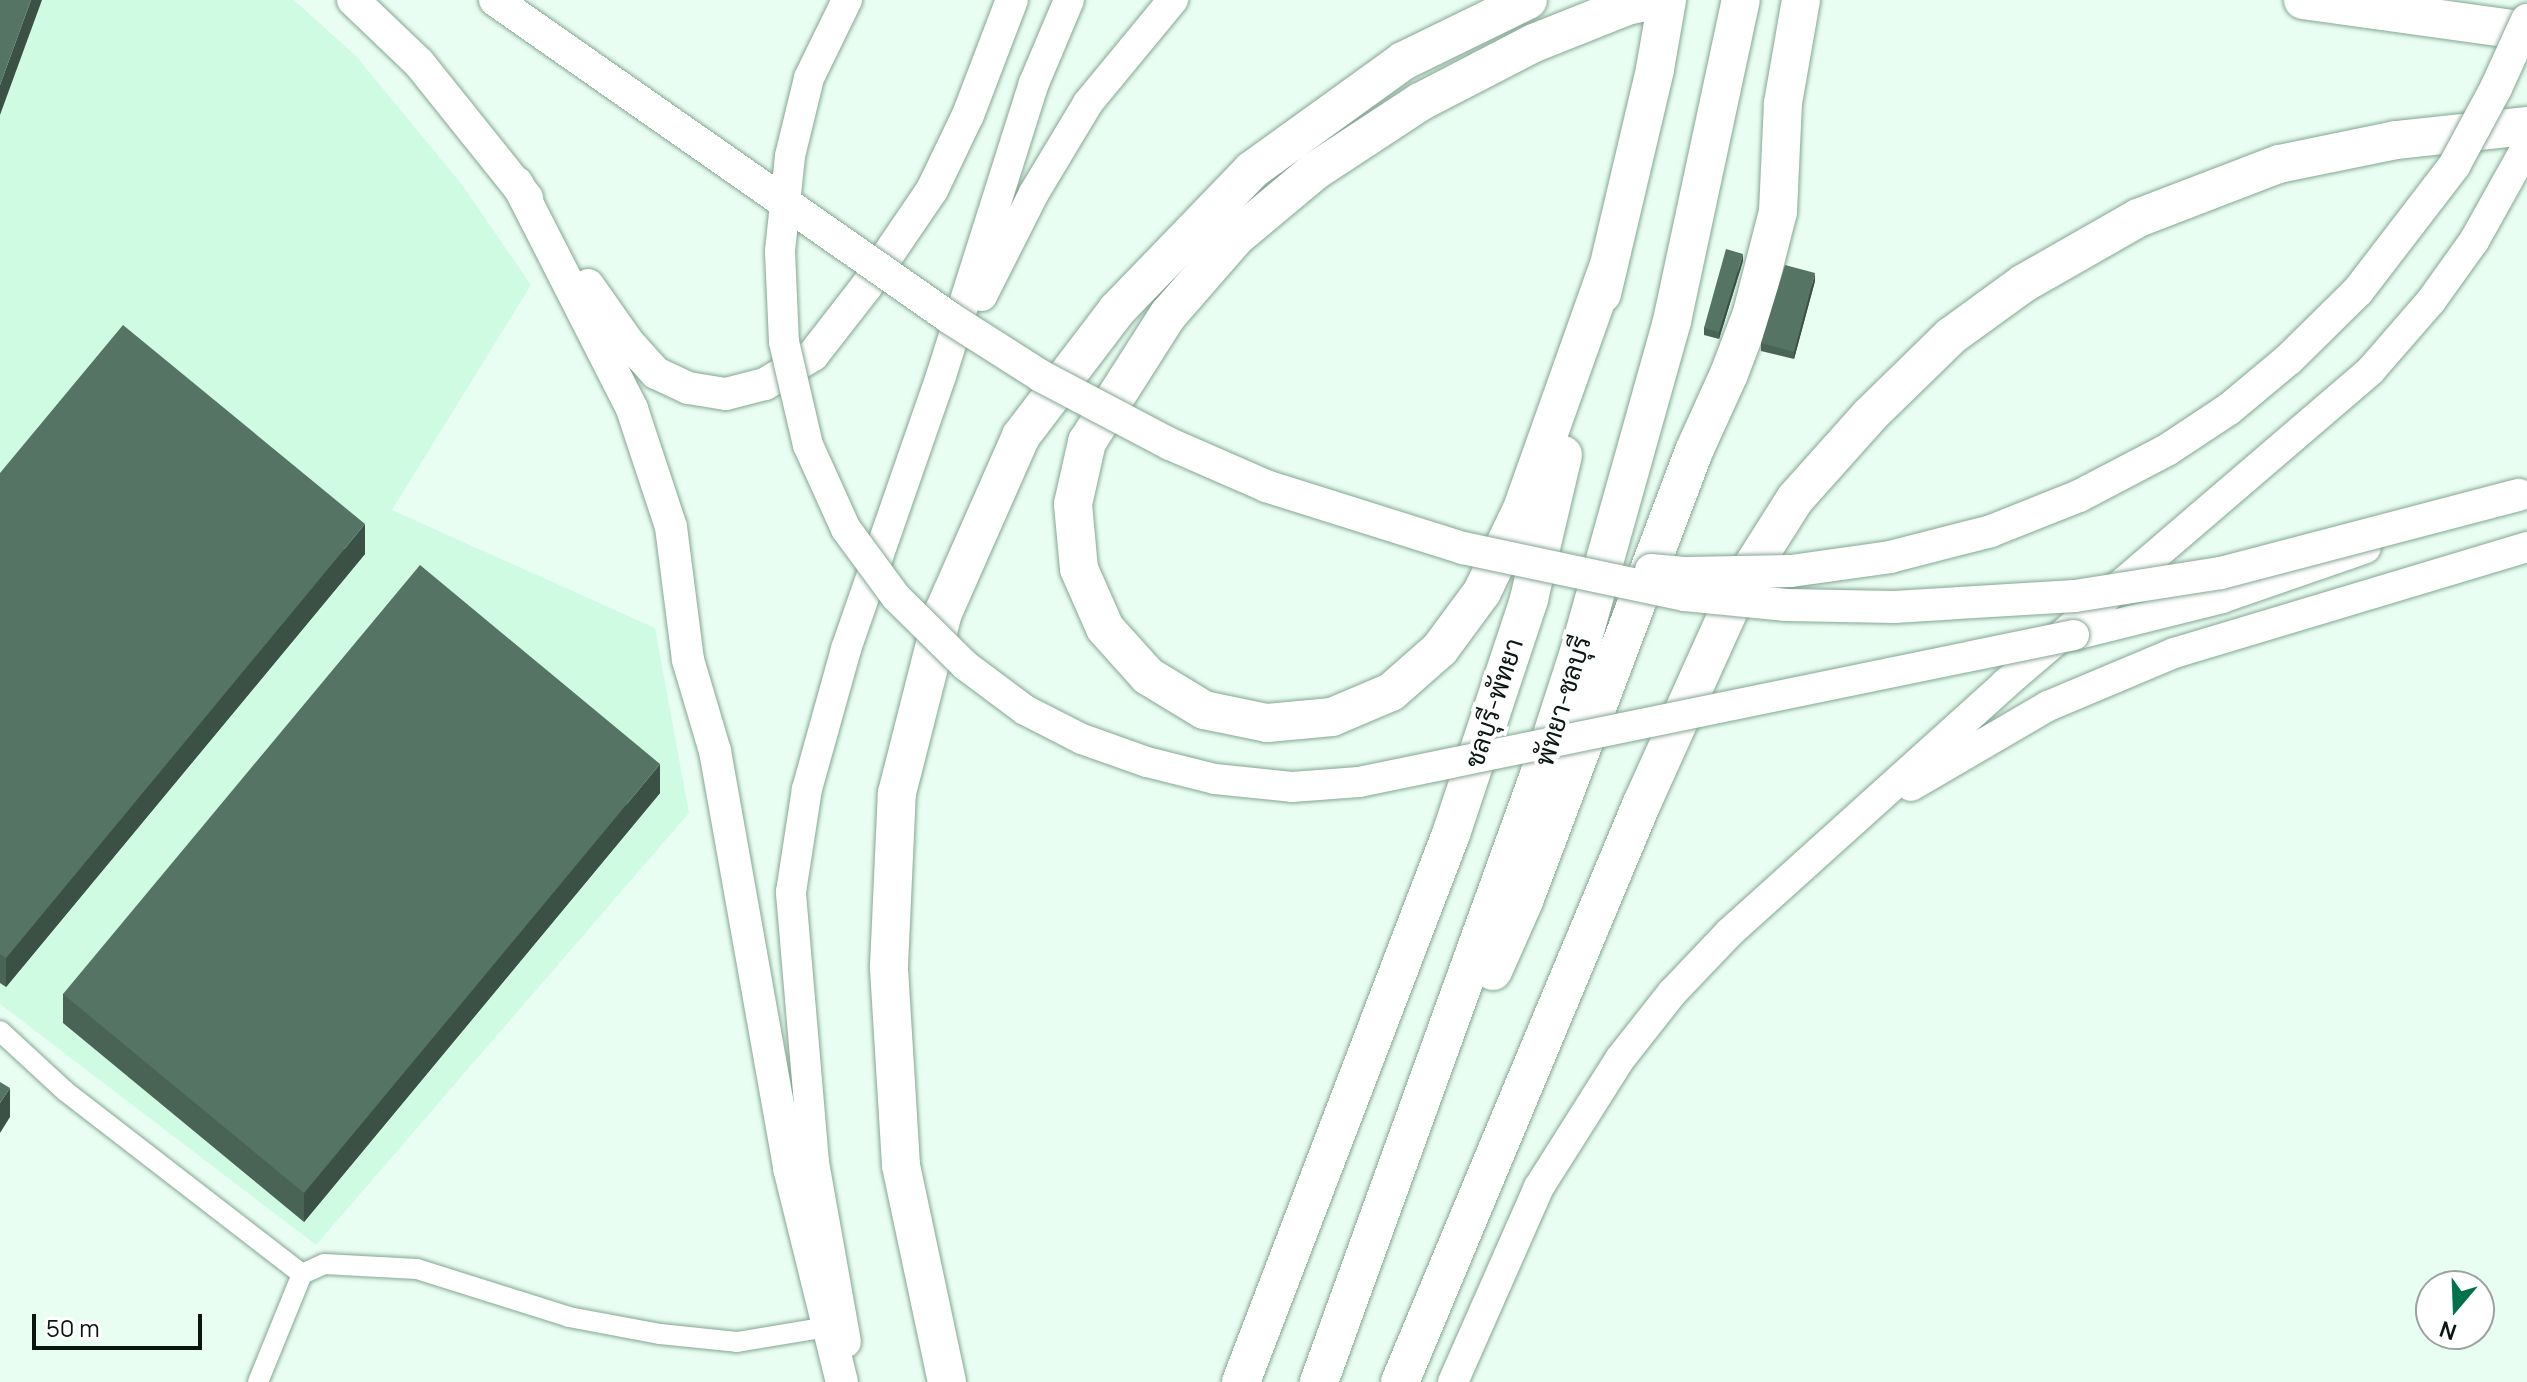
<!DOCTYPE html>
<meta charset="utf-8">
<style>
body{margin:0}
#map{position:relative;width:2527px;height:1382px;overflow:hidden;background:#e9fef2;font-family:Manrope,Sarabun,sans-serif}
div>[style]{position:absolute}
.built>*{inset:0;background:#d0fbe3}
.roads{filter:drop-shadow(0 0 2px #84a693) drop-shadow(0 0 2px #84a693)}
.minor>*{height:20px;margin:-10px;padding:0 10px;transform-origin:10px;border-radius:10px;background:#fff}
.secondary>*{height:30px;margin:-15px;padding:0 15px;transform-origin:15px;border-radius:15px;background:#fff}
.primary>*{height:32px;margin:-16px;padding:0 16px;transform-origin:16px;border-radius:16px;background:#fff}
.motorway>*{height:38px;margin:-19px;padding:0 19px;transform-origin:19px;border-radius:19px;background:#fff}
.bridges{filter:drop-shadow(0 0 2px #84a693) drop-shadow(0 0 2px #84a693)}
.secondary-bridge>*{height:30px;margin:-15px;padding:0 15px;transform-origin:15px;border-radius:15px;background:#fff}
.primary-bridge>*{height:32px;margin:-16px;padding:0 16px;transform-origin:16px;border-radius:16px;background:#fff}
.wall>*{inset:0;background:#496455}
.shaded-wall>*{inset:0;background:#3c5145}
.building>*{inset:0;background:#557463}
span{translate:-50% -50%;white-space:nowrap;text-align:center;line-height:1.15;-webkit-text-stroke:8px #fff;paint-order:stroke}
.street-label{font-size:26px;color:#0a1711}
.north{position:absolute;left:2415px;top:1270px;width:80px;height:80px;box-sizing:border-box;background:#fff;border:2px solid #9da2a0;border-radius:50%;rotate:199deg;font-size:22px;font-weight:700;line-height:32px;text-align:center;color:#0a1711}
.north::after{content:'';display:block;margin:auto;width:28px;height:36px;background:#00714a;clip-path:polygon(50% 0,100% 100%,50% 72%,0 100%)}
.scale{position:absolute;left:32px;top:1314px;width:170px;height:36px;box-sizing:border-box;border:4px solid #0a1711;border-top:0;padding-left:10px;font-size:24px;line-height:28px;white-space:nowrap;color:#0a1711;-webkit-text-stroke:6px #fff;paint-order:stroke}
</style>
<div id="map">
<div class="built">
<div style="clip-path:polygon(0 0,294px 0,357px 57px,463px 186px,531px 285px,392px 510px,655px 628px,689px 813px,316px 1245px,0 1004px)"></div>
</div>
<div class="roads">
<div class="minor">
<div style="left:0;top:1031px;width:88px;rotate:42.7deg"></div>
<div style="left:65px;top:1091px;width:299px;rotate:37.7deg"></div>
<div style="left:258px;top:1382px;width:117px;rotate:-67.8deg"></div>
<div style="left:302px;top:1274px;width:24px;rotate:-24deg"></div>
<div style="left:324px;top:1264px;width:93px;rotate:3.1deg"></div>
<div style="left:417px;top:1269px;width:159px;rotate:17.5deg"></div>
<div style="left:569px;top:1317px;width:93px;rotate:10.6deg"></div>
<div style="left:660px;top:1334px;width:77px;rotate:5.9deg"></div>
<div style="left:737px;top:1342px;width:92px;rotate:-9.4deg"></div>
</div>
<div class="secondary">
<div style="left:982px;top:296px;width:115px;rotate:-63.2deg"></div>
<div style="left:1034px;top:193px;width:105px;rotate:-59deg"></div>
<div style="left:1088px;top:103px;width:134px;rotate:-50.5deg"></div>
<div style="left:2074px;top:635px;width:153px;rotate:-14deg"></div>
<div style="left:2222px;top:598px;width:152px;rotate:-19.1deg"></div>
<div style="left:1911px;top:786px;width:159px;rotate:-30.3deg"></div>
<div style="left:2048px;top:706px;width:137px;rotate:-22.8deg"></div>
<div style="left:2174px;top:653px;width:369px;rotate:-16.7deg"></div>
<div style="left:846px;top:1342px;width:183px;rotate:-100.1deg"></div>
<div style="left:814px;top:1162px;width:271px;rotate:-94.9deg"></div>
<div style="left:791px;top:892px;width:104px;rotate:-81.2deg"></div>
<div style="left:807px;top:789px;width:145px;rotate:-74.4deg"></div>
<div style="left:846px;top:649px;width:289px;rotate:-70.8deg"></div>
<div style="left:941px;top:376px;width:307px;rotate:-72.4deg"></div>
<div style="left:1034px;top:83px;width:90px;rotate:-67.1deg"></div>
<div style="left:1453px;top:1382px;width:213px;rotate:-66.2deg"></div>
<div style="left:1539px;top:1187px;width:151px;rotate:-57.7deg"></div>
<div style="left:1620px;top:1059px;width:84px;rotate:-51.8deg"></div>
<div style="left:1672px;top:993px;width:84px;rotate:-46.4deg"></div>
<div style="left:1730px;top:932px;width:370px;rotate:-42deg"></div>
<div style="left:2005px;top:684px;width:482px;rotate:-40.6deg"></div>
<div style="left:2371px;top:370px;width:91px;rotate:-49deg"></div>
<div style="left:2431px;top:301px;width:74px;rotate:-54.4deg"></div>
<div style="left:2474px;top:241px;width:109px;rotate:-60.8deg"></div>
</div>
<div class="primary">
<div style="left:353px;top:0;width:91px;rotate:43.7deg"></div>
<div style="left:419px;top:63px;width:173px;rotate:51.3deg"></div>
<div style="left:517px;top:183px;width:254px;rotate:63deg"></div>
<div style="left:632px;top:409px;width:124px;rotate:71.7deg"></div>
<div style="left:671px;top:527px;width:134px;rotate:82.7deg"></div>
<div style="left:688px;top:660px;width:95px;rotate:73.5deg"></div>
<div style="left:715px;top:751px;width:424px;rotate:79.9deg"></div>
<div style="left:789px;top:1168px;width:220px;rotate:76.1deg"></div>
<div style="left:588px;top:285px;width:70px;rotate:54.9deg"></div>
<div style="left:628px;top:342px;width:42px;rotate:47.9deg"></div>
<div style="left:656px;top:373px;width:35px;rotate:25deg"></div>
<div style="left:688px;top:388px;width:38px;rotate:9deg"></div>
<div style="left:726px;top:394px;width:40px;rotate:-14.4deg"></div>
<div style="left:765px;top:384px;width:56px;rotate:-31.1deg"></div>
<div style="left:813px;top:355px;width:86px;rotate:-52.1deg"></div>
<div style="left:866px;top:287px;width:117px;rotate:-55.8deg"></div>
<div style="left:932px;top:190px;width:83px;rotate:-64.4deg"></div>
<div style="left:968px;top:115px;width:123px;rotate:-69.1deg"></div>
</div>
<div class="motorway">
<div style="left:2303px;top:0;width:226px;rotate:7.9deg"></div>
<div style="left:1607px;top:270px;width:256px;rotate:109.6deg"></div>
<div style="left:1521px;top:511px;width:90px;rotate:115.7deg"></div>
<div style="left:1482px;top:592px;width:71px;rotate:126.4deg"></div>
<div style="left:1440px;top:649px;width:65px;rotate:138.7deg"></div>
<div style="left:1391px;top:692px;width:64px;rotate:157deg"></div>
<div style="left:1332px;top:717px;width:65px;rotate:174.7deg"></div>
<div style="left:1267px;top:723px;width:64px;rotate:-168.3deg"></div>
<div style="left:1204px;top:710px;width:66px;rotate:-148.7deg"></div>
<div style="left:1148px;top:676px;width:64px;rotate:-131.9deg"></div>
<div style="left:1105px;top:628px;width:64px;rotate:-113.8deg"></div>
<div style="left:1079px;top:569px;width:65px;rotate:-95.3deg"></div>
<div style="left:1073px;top:504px;width:64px;rotate:-77.3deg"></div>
<div style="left:1087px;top:442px;width:151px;rotate:-57.5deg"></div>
<div style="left:1168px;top:315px;width:103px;rotate:-48.9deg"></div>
<div style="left:1236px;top:237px;width:103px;rotate:-39.9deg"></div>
<div style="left:1315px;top:171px;width:126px;rotate:-33.3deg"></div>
<div style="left:1420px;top:102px;width:128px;rotate:-27.4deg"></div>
<div style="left:1534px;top:43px;width:100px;rotate:-21.7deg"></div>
<div style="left:1627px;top:6px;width:29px;rotate:-12deg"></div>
<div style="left:1602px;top:294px;width:231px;rotate:-76.7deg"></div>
<div style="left:1655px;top:69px;width:70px;rotate:-80.1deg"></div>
<div style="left:1493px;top:971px;width:77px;rotate:-66.1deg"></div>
<div style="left:1524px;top:901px;width:481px;rotate:-69.3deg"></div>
<div style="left:1694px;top:451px;width:85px;rotate:-65.6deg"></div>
<div style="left:1729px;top:374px;width:65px;rotate:-69.3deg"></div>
<div style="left:1752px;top:313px;width:104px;rotate:-75.6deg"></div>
<div style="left:1778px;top:212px;width:109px;rotate:-87.4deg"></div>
<div style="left:1783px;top:103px;width:105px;rotate:-80.1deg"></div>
<div style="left:947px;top:1382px;width:222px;rotate:-102deg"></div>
<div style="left:901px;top:1165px;width:199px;rotate:-93.5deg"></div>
<div style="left:889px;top:966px;width:173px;rotate:-87.4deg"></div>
<div style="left:897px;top:793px;width:186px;rotate:-75.7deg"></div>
<div style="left:943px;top:613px;width:193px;rotate:-66.2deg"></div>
<div style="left:1021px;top:436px;width:158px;rotate:-52.7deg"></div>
<div style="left:1117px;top:310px;width:194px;rotate:-46deg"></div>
<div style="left:1252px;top:170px;width:186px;rotate:-35.8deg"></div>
<div style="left:1403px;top:61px;width:139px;rotate:-26deg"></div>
<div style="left:1241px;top:1382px;width:587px;rotate:-69.03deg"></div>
<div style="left:1451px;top:834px;width:248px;rotate:-71.6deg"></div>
<div style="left:1529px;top:599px;width:148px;rotate:-76.7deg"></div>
<div style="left:1319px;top:1382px;width:646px;rotate:-70.08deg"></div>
<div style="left:1539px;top:775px;width:129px;rotate:-72deg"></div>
<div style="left:1579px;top:652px;width:344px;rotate:-74.3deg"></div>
<div style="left:1672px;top:321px;width:328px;rotate:-77.9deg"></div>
<div style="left:1400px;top:1382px;width:628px;rotate:-67.32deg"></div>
<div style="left:1642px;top:803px;width:238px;rotate:-65.7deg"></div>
<div style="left:1740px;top:586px;width:103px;rotate:-57.7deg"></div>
<div style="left:1795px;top:499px;width:113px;rotate:-48.2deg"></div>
<div style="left:1870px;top:415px;width:113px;rotate:-44.3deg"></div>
<div style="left:1951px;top:336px;width:90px;rotate:-36deg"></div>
<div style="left:2024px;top:283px;width:131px;rotate:-29.7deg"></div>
<div style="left:2138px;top:218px;width:151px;rotate:-21deg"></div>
<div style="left:2279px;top:164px;width:119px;rotate:-11.6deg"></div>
<div style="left:2396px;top:140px;width:132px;rotate:-6.1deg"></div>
</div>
</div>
<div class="bridges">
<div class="secondary-bridge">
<div style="left:847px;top:0;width:87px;rotate:116deg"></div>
<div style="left:809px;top:78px;width:80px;rotate:103.7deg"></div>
<div style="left:790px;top:156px;width:96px;rotate:96deg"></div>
<div style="left:780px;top:251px;width:91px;rotate:87.5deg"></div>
<div style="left:784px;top:342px;width:106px;rotate:76.9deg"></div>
<div style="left:808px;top:445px;width:92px;rotate:65.7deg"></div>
<div style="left:846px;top:529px;width:84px;rotate:53.7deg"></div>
<div style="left:896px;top:597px;width:98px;rotate:44.6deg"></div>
<div style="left:966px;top:666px;width:74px;rotate:36.7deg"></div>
<div style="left:1025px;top:710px;width:64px;rotate:27deg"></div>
<div style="left:1082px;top:739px;width:69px;rotate:19.5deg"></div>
<div style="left:1147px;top:762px;width:70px;rotate:14deg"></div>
<div style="left:1215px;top:779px;width:77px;rotate:5.9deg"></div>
<div style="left:1292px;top:787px;width:67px;rotate:-4.3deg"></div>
<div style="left:1359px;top:782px;width:730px;rotate:-11.62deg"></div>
</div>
<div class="primary-bridge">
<div style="left:495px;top:0;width:555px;rotate:34.95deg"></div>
<div style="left:950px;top:318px;width:108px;rotate:32.5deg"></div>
<div style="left:1041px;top:376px;width:146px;rotate:27.8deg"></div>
<div style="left:1170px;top:444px;width:105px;rotate:23.6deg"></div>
<div style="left:1266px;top:486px;width:207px;rotate:17.5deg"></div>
<div style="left:1463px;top:548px;width:227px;rotate:12deg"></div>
<div style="left:1685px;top:595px;width:102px;rotate:5.6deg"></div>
<div style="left:1787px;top:605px;width:107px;rotate:1.1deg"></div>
<div style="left:1894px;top:607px;width:181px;rotate:-3.5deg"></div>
<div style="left:2075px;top:596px;width:148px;rotate:-9deg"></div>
<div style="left:2221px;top:573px;width:308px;rotate:-14.7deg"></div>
<div style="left:1651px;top:570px;width:36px;rotate:5deg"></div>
<div style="left:1687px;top:573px;width:104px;rotate:-1.1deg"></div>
<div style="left:1791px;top:571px;width:100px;rotate:-8deg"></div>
<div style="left:1890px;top:557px;width:104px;rotate:-14.4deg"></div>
<div style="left:1991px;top:531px;width:95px;rotate:-21.7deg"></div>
<div style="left:2079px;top:496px;width:99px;rotate:-27.6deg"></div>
<div style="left:2167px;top:450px;width:74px;rotate:-33.5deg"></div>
<div style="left:2229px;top:409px;width:78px;rotate:-39.8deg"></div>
<div style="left:2289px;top:359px;width:97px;rotate:-44.6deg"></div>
<div style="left:2358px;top:291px;width:158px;rotate:-52.5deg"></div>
<div style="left:2454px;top:166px;width:89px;rotate:-61.7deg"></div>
<div style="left:2496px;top:88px;width:75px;rotate:-65.5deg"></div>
</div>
</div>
<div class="wall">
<div style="clip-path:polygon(1743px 261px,1719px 339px,1704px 335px,1704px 328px)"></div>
<div style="clip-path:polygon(1815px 281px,1794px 359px,1761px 351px,1761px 343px)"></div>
<div style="clip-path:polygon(0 473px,365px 554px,6px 987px,0 983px)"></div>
<div style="clip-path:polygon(660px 793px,304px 1222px,63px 1023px,63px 994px)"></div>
</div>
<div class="shaded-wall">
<div style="clip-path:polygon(31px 0,42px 0,0 115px,0 85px)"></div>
<div style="clip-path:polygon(1743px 254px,1743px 261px,1719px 339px,1719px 332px)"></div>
<div style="clip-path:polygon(1815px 273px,1815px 281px,1794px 359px,1794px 352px)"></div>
<div style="clip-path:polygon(365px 524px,365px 554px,6px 987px,6px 958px)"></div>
<div style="clip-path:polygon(660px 764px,660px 793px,304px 1222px,304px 1193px)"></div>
<div style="clip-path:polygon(10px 1088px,10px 1117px,0 1133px,0 1103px)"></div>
</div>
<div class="building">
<div style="clip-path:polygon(0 0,31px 0,0 85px)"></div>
<div style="clip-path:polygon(1726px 249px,1743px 254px,1719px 332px,1704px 328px)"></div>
<div style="clip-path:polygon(1785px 265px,1815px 273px,1794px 352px,1761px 343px)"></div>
<div style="clip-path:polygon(123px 325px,365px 524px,6px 958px,0 954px,0 473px)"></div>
<div style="clip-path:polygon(420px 565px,660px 764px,304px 1193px,63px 994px)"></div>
<div style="clip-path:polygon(0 1082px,10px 1088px,0 1103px)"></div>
</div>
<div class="street-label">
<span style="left:1563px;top:701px;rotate:-73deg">พัทยา-ชลบุรี</span>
<span style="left:1494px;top:703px;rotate:-72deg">ชลบุรี-พัทยา</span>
</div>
<div class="north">N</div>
<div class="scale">50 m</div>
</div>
